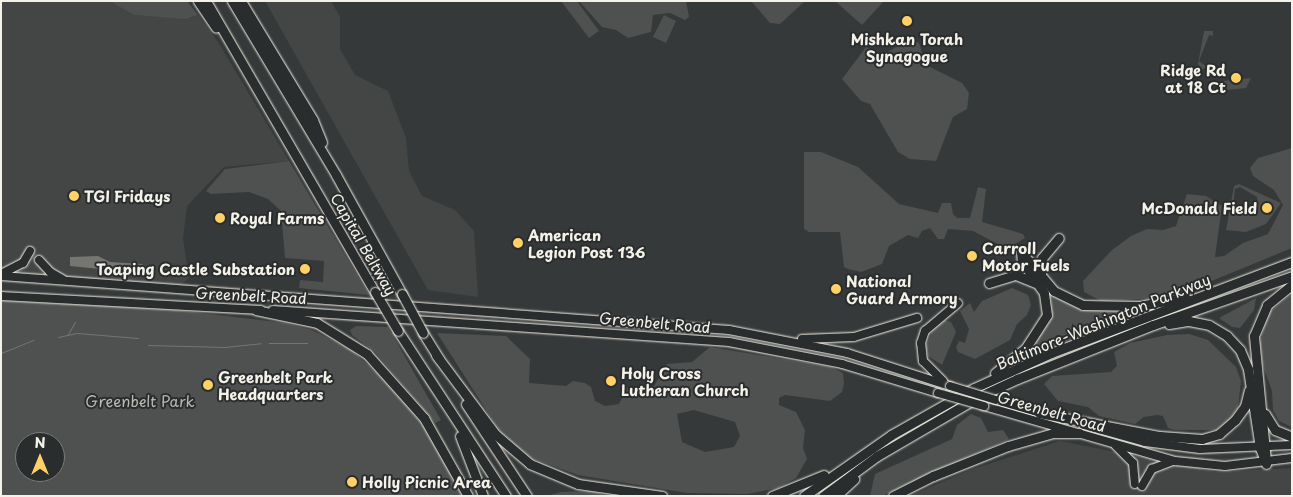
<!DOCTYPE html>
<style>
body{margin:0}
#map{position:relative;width:1293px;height:497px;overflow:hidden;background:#363939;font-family:"Playpen Sans",sans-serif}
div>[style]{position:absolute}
.built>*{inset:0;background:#434645}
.green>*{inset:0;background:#4e514f}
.water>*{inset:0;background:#757572}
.stream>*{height:1px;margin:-0.5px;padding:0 0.5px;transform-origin:0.5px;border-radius:0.5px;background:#757572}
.roads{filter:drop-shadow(0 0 1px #f4f1e8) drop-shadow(0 0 1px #f4f1e8)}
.major>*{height:8px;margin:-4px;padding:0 4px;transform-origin:4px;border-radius:4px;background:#2a2d2e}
.highway>*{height:9px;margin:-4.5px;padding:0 4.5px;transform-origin:4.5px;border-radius:4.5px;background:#2a2d2e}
.bridges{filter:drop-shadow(0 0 1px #f4f1e8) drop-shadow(0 0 1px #f4f1e8)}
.major-bridge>*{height:8px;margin:-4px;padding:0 4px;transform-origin:4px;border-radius:4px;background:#2a2d2e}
.highway-bridge>*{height:9px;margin:-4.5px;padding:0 4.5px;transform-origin:4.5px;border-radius:4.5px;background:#2a2d2e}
.dots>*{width:14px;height:14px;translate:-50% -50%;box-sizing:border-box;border:2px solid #2a2d2e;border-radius:50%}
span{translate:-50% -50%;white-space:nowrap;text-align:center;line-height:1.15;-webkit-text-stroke:4px #2a2d2e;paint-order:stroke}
.poi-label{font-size:15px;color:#f4f1e8;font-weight:700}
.right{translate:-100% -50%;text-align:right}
.left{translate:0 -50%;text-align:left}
.street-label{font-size:15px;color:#f4f1e8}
.park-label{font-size:15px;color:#bab9b2}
.frame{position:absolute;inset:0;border:2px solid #f4f1e8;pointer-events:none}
.north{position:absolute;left:15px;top:432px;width:50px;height:50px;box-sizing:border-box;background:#2a2d2e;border:1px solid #7b7b78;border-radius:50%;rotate:0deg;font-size:14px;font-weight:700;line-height:20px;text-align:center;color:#f4f1e8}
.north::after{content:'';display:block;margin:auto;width:18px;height:22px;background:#ffd166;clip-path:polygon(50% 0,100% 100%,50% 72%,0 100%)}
</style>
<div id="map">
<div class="built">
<div style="clip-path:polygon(1px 1px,109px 1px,134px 15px,191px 18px,198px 15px,218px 42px,289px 161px,224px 167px,187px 206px,183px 239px,189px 278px,174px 290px,1px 276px)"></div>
<div style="clip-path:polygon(265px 1px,331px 1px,340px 17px,340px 49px,355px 75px,388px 91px,406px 138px,409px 171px,422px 196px,455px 210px,474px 231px,478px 297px,428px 290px)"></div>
<div style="clip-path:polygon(1060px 441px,1217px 472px,1292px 468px,1292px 496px,912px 495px,970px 470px)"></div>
</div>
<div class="green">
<div style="clip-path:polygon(109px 1px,187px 1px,198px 15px,186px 19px,134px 15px)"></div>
<div style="clip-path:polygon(561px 1px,577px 1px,599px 31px,589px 38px)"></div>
<div style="clip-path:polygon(579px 1px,686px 1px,689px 17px,685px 20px,670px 13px,653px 15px,651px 32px,628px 38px,616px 30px,602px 27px)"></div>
<div style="clip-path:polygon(751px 1px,805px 1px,780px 24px,770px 23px)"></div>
<div style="clip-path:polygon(835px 1px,884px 1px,862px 25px)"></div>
<div style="clip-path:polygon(664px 15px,676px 21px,666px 43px,653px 37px)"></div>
<div style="clip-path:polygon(1204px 31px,1213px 31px,1213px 36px,1209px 35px,1199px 61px,1208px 68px,1201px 69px,1198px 64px)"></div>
<div style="clip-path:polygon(911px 39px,919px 43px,926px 65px,962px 83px,969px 93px,967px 109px,953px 117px,936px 161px,910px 159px,898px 152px,870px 104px,861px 101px,842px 79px,866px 47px,884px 54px)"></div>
<div style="clip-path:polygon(1251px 78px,1246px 88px,1227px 90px,1223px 81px)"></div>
<div style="clip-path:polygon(1292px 148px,1292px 248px,1192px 289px,1160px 298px,1101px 301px,1084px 292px,1083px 281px,1112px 250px,1131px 236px,1147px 229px,1163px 230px,1176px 226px,1187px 194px,1206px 196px,1222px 206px,1215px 257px,1224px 256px,1243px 243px,1268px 234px,1283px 205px,1274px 190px,1253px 176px,1250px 168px,1258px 158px)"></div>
<div style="clip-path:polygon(804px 152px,821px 152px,858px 167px,899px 204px,938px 213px,942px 203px,951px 203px,953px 214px,957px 218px,970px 218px,978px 187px,986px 189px,982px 222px,1023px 234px,1025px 238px,1007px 249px,973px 231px,948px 229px,944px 239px,938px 239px,930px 228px,922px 231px,918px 238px,908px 235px,889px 246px,882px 264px,861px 272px,848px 269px,844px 267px,840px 232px,809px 232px,804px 229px)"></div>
<div style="clip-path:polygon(289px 161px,369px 295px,299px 288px,300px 280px,323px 282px,324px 261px,285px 258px,281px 211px,268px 199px,249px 192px,211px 194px,206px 191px,225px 169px)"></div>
<div style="clip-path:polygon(evenodd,1239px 184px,1281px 203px,1266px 224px,1246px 232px,1226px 230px,1234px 186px,1239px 184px,1240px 187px,1257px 197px,1258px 206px,1251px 214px,1242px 215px,1233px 208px,1235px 189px,1240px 187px)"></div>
<div style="clip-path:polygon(1036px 279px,1064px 300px,1143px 308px,1015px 363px,1047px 321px)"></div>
<div style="clip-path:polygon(1012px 288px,1028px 295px,1031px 305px,1027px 315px,1017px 324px,1010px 340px,975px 359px,958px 352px,956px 347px,959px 341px,965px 343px,969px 329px,960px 311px,970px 303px,974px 312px,982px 301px)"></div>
<div style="clip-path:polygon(1292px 294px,1292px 427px,1279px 421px,1273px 410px,1272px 391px,1263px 366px,1260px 343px,1268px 313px)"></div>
<div style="clip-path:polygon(evenodd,1px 298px,150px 307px,285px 323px,312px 330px,351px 350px,396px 390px,430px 435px,463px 496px,1px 496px,1px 298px,25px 442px,55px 442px,55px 472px,25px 472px,25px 442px)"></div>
<div style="clip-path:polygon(1256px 298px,1254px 310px,1240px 328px,1232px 327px,1219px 318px)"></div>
<div style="clip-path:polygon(945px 320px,951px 322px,956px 332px,942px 365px,928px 356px,926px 346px,933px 329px)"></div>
<div style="clip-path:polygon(356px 326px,388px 327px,441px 420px,435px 423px,375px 352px,352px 335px,350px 330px)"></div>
<div style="clip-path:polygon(evenodd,437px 333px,506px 336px,530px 359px,529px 383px,566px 386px,573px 381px,585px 383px,591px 387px,595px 401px,605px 406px,619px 404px,627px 388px,653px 388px,667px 364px,692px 362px,710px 347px,831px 367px,843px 373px,844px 384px,842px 392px,830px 401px,785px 395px,779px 398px,779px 405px,796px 412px,805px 430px,803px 448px,807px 459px,796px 478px,778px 488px,747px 494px,687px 493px,578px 475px,531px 458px,499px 430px,437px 333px,694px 410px,735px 422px,740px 436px,734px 447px,705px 452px,682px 442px,677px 414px,694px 410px)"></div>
<div style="clip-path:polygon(1189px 334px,1208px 340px,1236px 367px,1241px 381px,1238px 407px,1233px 416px,1216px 430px,1175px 430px,1168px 428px,1163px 416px,1157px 415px,1144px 417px,1135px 424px,1099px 416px,1088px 407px,1058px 401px,1044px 384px,1052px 376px,1111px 372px,1117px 366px,1114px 352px,1130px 343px,1167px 335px)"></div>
<div style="clip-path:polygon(971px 414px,981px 418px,988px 432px,1003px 430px,1009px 439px,882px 496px,870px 496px,875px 474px,952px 439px,957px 425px)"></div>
<div style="clip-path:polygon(591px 491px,608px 496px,547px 496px,561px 492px)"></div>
</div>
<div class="water">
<div style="clip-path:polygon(98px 256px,110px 262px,142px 264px,149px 268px,139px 273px,70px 266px,70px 257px)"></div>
</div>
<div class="stream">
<div style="left:68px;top:334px;width:14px;rotate:-60deg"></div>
<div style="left:58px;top:337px;width:19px;rotate:-12deg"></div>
<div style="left:77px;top:333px;width:61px;rotate:4.7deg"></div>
<div style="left:269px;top:343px;width:38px"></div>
<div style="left:148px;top:345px;width:77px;rotate:1.5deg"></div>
<div style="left:225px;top:347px;width:36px;rotate:-6deg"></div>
<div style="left:1px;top:353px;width:35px;rotate:-22deg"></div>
</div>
<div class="roads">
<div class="major">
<div style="left:39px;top:260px;width:16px;rotate:47deg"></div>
<div style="left:50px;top:272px;width:14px;rotate:30deg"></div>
<div style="left:1px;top:274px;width:25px;rotate:-27deg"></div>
<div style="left:23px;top:263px;width:14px;rotate:-60deg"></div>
<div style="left:1px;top:276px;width:730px;rotate:4.24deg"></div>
<div style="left:729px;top:330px;width:120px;rotate:11deg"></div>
<div style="left:847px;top:353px;width:108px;rotate:17.8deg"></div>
<div style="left:1px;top:296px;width:260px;rotate:3.1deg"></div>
<div style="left:273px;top:310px;width:457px;rotate:4deg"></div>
<div style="left:729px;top:342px;width:115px;rotate:11deg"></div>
<div style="left:842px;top:364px;width:100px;rotate:16.8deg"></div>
<div style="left:802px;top:339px;width:52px;rotate:-2.2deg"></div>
<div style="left:854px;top:337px;width:66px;rotate:-16.8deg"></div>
<div style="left:943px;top:381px;width:28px;rotate:-135deg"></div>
<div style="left:923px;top:361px;width:18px;rotate:-96deg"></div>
<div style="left:921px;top:343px;width:13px;rotate:-72deg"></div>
<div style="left:925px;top:331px;width:43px;rotate:-40.3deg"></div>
<div style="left:996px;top:400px;width:50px;rotate:16.3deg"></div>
<div style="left:984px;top:406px;width:199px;rotate:16.1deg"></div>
<div style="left:1175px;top:461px;width:50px;rotate:5.7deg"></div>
<div style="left:1225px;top:466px;width:67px;rotate:-6.8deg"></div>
<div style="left:1084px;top:425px;width:63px;rotate:15.6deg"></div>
<div style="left:1145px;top:442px;width:55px;rotate:7.3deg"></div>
<div style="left:1200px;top:449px;width:92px;rotate:-2.5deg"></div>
<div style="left:1116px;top:446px;width:24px;rotate:45deg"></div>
<div style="left:1133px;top:463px;width:21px;rotate:85deg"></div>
<div style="left:1142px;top:486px;width:20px;rotate:-60deg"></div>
<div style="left:1152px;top:469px;width:22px;rotate:-21deg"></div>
</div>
<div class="highway">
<div style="left:198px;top:1px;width:32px;rotate:56deg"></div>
<div style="left:206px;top:1px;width:337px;rotate:59.9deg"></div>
<div style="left:232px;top:1px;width:203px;rotate:59.1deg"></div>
<div style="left:336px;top:175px;width:136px;rotate:61deg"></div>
<div style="left:241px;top:1px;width:139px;rotate:58.8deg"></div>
<div style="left:313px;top:120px;width:24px;rotate:68deg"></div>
<div style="left:1021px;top:252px;width:51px;rotate:49.8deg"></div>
<div style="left:1054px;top:291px;width:32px;rotate:26deg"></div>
<div style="left:1083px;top:305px;width:57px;rotate:1deg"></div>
<div style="left:1140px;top:306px;width:46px;rotate:-11.3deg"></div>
<div style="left:1041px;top:275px;width:17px;rotate:-87deg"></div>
<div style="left:1042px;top:258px;width:26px;rotate:-50deg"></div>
<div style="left:989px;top:283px;width:28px;rotate:-17deg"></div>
<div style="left:1016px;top:275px;width:22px;rotate:22deg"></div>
<div style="left:256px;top:310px;width:62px;rotate:12deg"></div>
<div style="left:317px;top:323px;width:59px;rotate:31.8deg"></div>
<div style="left:367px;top:354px;width:86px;rotate:48.3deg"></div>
<div style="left:424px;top:418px;width:90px;rotate:60.6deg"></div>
<div style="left:1169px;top:324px;width:20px;rotate:-9deg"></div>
<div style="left:1189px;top:321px;width:20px;rotate:11deg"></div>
<div style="left:1209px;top:325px;width:21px;rotate:31deg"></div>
<div style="left:1227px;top:336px;width:19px;rotate:47deg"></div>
<div style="left:1240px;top:350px;width:21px;rotate:67deg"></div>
<div style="left:1248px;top:369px;width:80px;rotate:81.4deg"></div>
<div style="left:1260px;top:448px;width:17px;rotate:69deg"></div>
<div style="left:398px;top:331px;width:197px;rotate:56.8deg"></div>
<div style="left:423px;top:333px;width:31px;rotate:58deg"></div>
<div style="left:436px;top:355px;width:99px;rotate:53.2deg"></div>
<div style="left:495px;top:434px;width:46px;rotate:40.6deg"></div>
<div style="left:530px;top:464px;width:52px;rotate:22.6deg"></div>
<div style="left:578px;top:484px;width:85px;rotate:8.1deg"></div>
<div style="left:995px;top:373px;width:38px;rotate:-39deg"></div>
<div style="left:1025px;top:349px;width:40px;rotate:-57.1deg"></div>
<div style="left:1047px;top:315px;width:22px;rotate:-98deg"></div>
<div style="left:1044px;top:293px;width:38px;rotate:-125deg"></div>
<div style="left:1022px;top:262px;width:10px;rotate:-96deg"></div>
<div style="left:466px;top:404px;width:110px;rotate:56.5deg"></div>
<div style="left:1039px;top:413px;width:123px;rotate:10.8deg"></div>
<div style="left:1160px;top:436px;width:42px;rotate:4.1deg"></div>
<div style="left:1202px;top:439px;width:18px;rotate:-16deg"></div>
<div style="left:1219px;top:434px;width:21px;rotate:-41deg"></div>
<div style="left:1235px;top:420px;width:17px;rotate:-54deg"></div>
<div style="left:1245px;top:406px;width:16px;rotate:-76deg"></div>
<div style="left:1265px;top:414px;width:19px;rotate:58deg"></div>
<div style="left:1275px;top:430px;width:18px;rotate:22deg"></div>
<div style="left:460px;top:436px;width:64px;rotate:69deg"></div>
<div style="left:1266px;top:461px;width:126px;rotate:-95.5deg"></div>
<div style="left:1254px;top:336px;width:34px;rotate:-67deg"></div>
<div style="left:1267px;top:305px;width:32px;rotate:-39deg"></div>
<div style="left:772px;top:496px;width:56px;rotate:-22deg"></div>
<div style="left:804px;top:496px;width:106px;rotate:-35deg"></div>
<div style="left:891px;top:435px;width:95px;rotate:-29.5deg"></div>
<div style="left:974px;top:388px;width:85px;rotate:-24.4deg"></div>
<div style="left:1051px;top:353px;width:258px;rotate:-20.7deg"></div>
<div style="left:823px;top:496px;width:67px;rotate:-36.5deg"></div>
<div style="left:877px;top:456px;width:119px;rotate:-30.2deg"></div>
<div style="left:980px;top:396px;width:41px;rotate:-24.7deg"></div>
<div style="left:1017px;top:379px;width:146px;rotate:-21.7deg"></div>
<div style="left:1153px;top:325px;width:147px;rotate:-19.4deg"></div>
<div style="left:836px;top:496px;width:25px;rotate:-43deg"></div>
<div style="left:893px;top:496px;width:45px;rotate:-26.6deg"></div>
<div style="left:933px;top:476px;width:81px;rotate:-21.8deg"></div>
<div style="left:1008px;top:446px;width:47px;rotate:-16.1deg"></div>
<div style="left:1053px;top:433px;width:26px"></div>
</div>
</div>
<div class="bridges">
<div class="major-bridge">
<div style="left:950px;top:386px;width:48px;rotate:16.9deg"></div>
<div style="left:938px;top:393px;width:48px;rotate:15.8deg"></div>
</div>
<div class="highway-bridge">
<div style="left:375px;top:292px;width:45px;rotate:59.5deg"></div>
<div style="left:402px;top:294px;width:44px;rotate:61.7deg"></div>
</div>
</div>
<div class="dots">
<div style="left:907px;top:21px;background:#ffd166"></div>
<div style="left:1236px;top:78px;background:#ffd166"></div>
<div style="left:74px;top:196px;background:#ffd166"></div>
<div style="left:1267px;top:208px;background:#ffd166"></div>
<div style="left:220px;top:218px;background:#ffd166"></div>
<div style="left:518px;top:243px;background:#ffd166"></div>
<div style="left:972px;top:256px;background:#ffd166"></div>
<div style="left:305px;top:269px;background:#ffd166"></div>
<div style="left:836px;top:289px;background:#ffd166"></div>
<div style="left:611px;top:381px;background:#ffd166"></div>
<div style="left:208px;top:385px;background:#ffd166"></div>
<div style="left:352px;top:482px;background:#ffd166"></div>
</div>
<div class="poi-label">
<span style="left:907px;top:47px">Mishkan Torah<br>Synagogue</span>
<span class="right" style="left:1226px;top:78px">Ridge Rd<br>at 18 Ct</span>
<span class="left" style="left:84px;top:196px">TGI Fridays</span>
<span class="right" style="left:1257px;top:208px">McDonald Field</span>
<span class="left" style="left:230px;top:218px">Royal Farms</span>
<span class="left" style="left:528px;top:243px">American<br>Legion Post 136</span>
<span class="left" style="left:982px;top:256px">Carroll<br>Motor Fuels</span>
<span class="right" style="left:295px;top:269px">Toaping Castle Substation</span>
<span class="left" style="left:846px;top:289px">National<br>Guard Armory</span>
<span class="left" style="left:621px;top:381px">Holy Cross<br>Lutheran Church</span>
<span class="left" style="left:218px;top:385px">Greenbelt Park<br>Headquarters</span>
<span class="left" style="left:362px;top:482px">Holly Picnic Area</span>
</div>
<div class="street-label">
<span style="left:364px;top:244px;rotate:60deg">Capital Beltway</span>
<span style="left:251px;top:295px;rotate:3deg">Greenbelt Road</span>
<span style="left:1103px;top:321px;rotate:-22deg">Baltimore-Washington Parkway</span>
<span style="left:655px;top:322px;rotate:5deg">Greenbelt Road</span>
<span style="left:1052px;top:411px;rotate:16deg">Greenbelt Road</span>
</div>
<div class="park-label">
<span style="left:140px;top:401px">Greenbelt Park</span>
</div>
<div class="frame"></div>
<div class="north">N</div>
</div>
